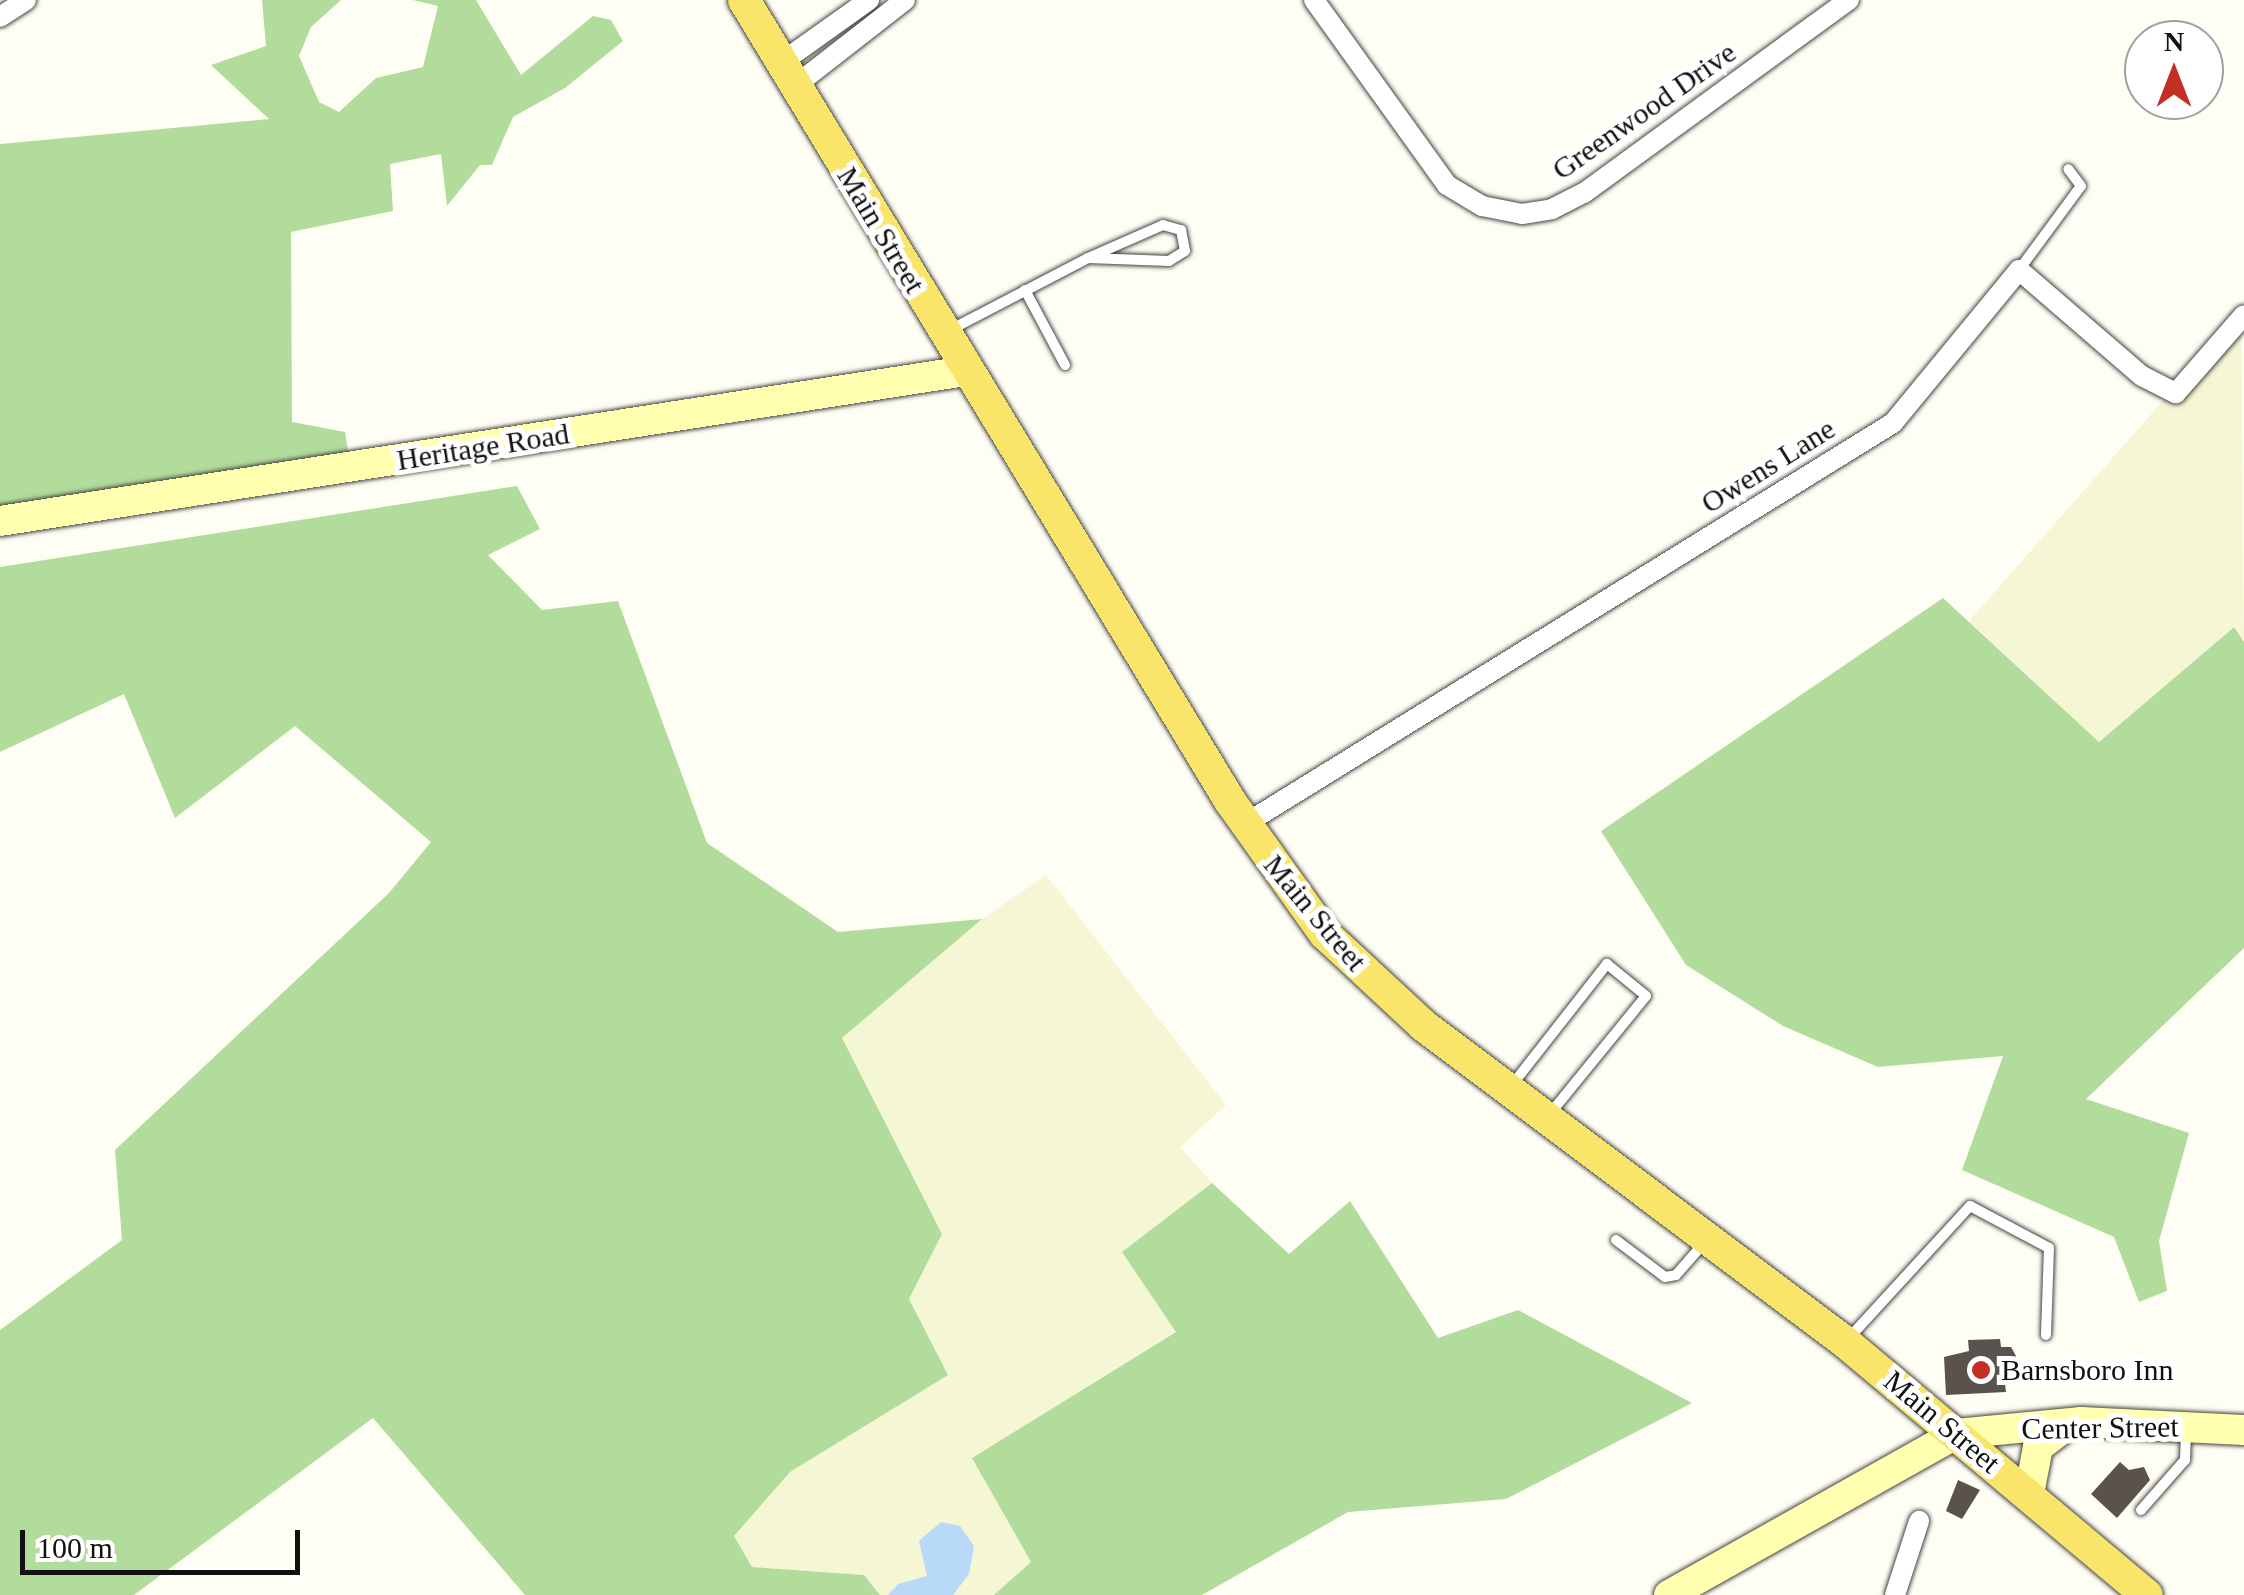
<!DOCTYPE html>
<style>
body{margin:0}
#map{position:relative;width:2244px;height:1595px;overflow:hidden;background:#fffef4;font-family:Georgia,serif}
div>[style]{position:absolute}
.farmland>*{inset:0;background:#f5f6d3}
.forest>*{inset:0;background:#b2dc9b}
.water>*{inset:0;background:#b8d9f7}
.building>*{inset:0;background:#5a534d}
.roads{filter:drop-shadow(0 0 2px #444) drop-shadow(0 0 2px #444)}
.lane>*{height:10px;margin:-5px;padding:0 5px;transform-origin:5px;border-radius:5px;background:#fff}
.street>*{height:20px;margin:-10px;padding:0 10px;transform-origin:10px;border-radius:10px;background:#fff}
.secondary>*{height:30px;margin:-15px;padding:0 15px;transform-origin:15px;border-radius:15px;background:#ffffaf}
.primary>*{height:32px;margin:-16px;padding:0 16px;transform-origin:16px;border-radius:16px;background:#f9e56a}
.dots>*{width:28px;height:28px;translate:-50% -50%;box-sizing:border-box;border:5px solid #fff;border-radius:50%}
span{translate:-50% -50%;white-space:nowrap;text-align:center;line-height:1.15;-webkit-text-stroke:10px #fff;paint-order:stroke}
.street-label{font-size:30px;color:#111}
.poi-label{font-size:30px;color:#111}
.left{translate:0 -50%;text-align:left}
.north{position:absolute;left:2124px;top:20px;width:100px;height:100px;box-sizing:border-box;background:#fff;border:2px solid #a0a0a0;border-radius:50%;rotate:0deg;font-size:28px;font-weight:700;line-height:40px;text-align:center;color:#111}
.north::after{content:'';display:block;margin:auto;width:35px;height:45px;background:#c42f25;clip-path:polygon(50% 0,100% 100%,50% 72%,0 100%)}
.scale{position:absolute;left:20px;top:1530px;width:280px;height:45px;box-sizing:border-box;border:5px solid #111;border-top:0;padding-left:12px;font-size:30px;line-height:35px;white-space:nowrap;color:#111;-webkit-text-stroke:8px #fff;paint-order:stroke}
</style>
<div id="map">
<div class="farmland">
<div style="clip-path:polygon(2241px 312px,2244px 642px,2233px 627px,2099px 742px,1969px 621px)"></div>
<div style="clip-path:polygon(1046px 875px,1226px 1105px,1180px 1147px,1212px 1183px,1123px 1252px,1176px 1331px,972px 1458px,1031px 1562px,994px 1595px,880px 1595px,864px 1575px,752px 1567px,734px 1536px,790px 1472px,948px 1375px,909px 1299px,942px 1234px,842px 1038px,982px 919px)"></div>
</div>
<div class="forest">
<div style="clip-path:polygon(262px 0,341px 0,311px 27px,299px 56px,319px 102px,339px 112px,376px 78px,423px 67px,438px 6px,413px 0,476px 0,521px 75px,593px 16px,611px 20px,623px 41px,565px 88px,513px 117px,492px 165px,480px 165px,447px 206px,441px 154px,390px 164px,393px 211px,291px 232px,292px 422px,345px 432px,349px 456px,0 509px,0 144px,269px 119px,211px 65px,266px 46px)"></div>
<div style="clip-path:polygon(517px 486px,540px 529px,488px 555px,542px 610px,618px 601px,707px 843px,838px 932px,982px 919px,842px 1038px,942px 1234px,909px 1299px,948px 1375px,790px 1472px,734px 1536px,752px 1567px,864px 1575px,880px 1595px,525px 1595px,373px 1418px,134px 1595px,0 1595px,0 1330px,122px 1240px,115px 1150px,389px 893px,431px 842px,295px 726px,175px 818px,124px 694px,0 752px,0 567px)"></div>
<div style="clip-path:polygon(1943px 598px,2099px 742px,2234px 627px,2244px 642px,2244px 948px,2086px 1099px,2189px 1133px,2159px 1241px,2167px 1291px,2139px 1302px,2114px 1237px,1962px 1170px,2003px 1056px,1878px 1067px,1783px 1026px,1686px 965px,1601px 831px)"></div>
<div style="clip-path:polygon(1212px 1183px,1289px 1254px,1350px 1201px,1438px 1338px,1518px 1310px,1692px 1403px,1506px 1499px,1348px 1512px,1202px 1595px,994px 1595px,1031px 1562px,972px 1458px,1176px 1332px,1122px 1252px)"></div>
</div>
<div class="water">
<div style="clip-path:polygon(941px 1522px,960px 1526px,974px 1546px,969px 1574px,953px 1595px,888px 1595px,898px 1584px,927px 1576px,919px 1541px)"></div>
</div>
<div class="building">
<div style="clip-path:polygon(2000px 1339px,2001px 1347px,2011px 1347px,2016px 1356px,2018px 1383px,2005px 1384px,2006px 1392px,1946px 1395px,1944px 1357px,1969px 1351px,1968px 1340px)"></div>
<div style="clip-path:polygon(2120px 1462px,2129px 1470px,2144px 1467px,2150px 1480px,2117px 1518px,2091px 1494px)"></div>
<div style="clip-path:polygon(1958px 1480px,1980px 1490px,1962px 1519px,1946px 1511px)"></div>
</div>
<div class="roads">
<div class="lane">
<div style="left:2019px;top:270px;width:104px;rotate:-53.6deg"></div>
<div style="left:2081px;top:186px;width:21px;rotate:-127deg"></div>
<div style="left:1025px;top:290px;width:85px;rotate:61.9deg"></div>
<div style="left:948px;top:331px;width:158px;rotate:-27.5deg"></div>
<div style="left:1088px;top:258px;width:82px;rotate:-23.7deg"></div>
<div style="left:1163px;top:225px;width:19px;rotate:16deg"></div>
<div style="left:1181px;top:230px;width:21px;rotate:79deg"></div>
<div style="left:1185px;top:251px;width:19px;rotate:148deg"></div>
<div style="left:1169px;top:261px;width:81px;rotate:-177.9deg"></div>
<div style="left:1512px;top:1085px;width:154px;rotate:-51.9deg"></div>
<div style="left:1607px;top:964px;width:50px;rotate:39.4deg"></div>
<div style="left:1646px;top:996px;width:154px;rotate:129.2deg"></div>
<div style="left:1616px;top:1240px;width:61px;rotate:37.1deg"></div>
<div style="left:1665px;top:1277px;width:11px;rotate:-10deg"></div>
<div style="left:1676px;top:1275px;width:41px;rotate:-48.9deg"></div>
<div style="left:1849px;top:1338px;width:179px;rotate:-47.5deg"></div>
<div style="left:1970px;top:1206px;width:89px;rotate:28deg"></div>
<div style="left:2049px;top:1248px;width:87px;rotate:92deg"></div>
<div style="left:2141px;top:1510px;width:67px;rotate:-48.7deg"></div>
<div style="left:2185px;top:1460px;width:28px;rotate:-88deg"></div>
</div>
<div class="street">
<div style="left:1314px;top:0;width:228px;rotate:54.3deg"></div>
<div style="left:1447px;top:185px;width:41px;rotate:31deg"></div>
<div style="left:1482px;top:206px;width:41px;rotate:11.3deg"></div>
<div style="left:1522px;top:214px;width:30px;rotate:-9deg"></div>
<div style="left:1552px;top:209px;width:36px;rotate:-27deg"></div>
<div style="left:1584px;top:193px;width:328px;rotate:-36.1deg"></div>
<div style="left:0;top:17px;width:31px;rotate:-33deg"></div>
<div style="left:782px;top:62px;width:107px;rotate:-35.5deg"></div>
<div style="left:796px;top:85px;width:138px;rotate:-37.9deg"></div>
<div style="left:1245px;top:824px;width:762px;rotate:-31.75deg"></div>
<div style="left:1893px;top:423px;width:198px;rotate:-50.5deg"></div>
<div style="left:2019px;top:270px;width:162px;rotate:40.8deg"></div>
<div style="left:2142px;top:376px;width:38px;rotate:27deg"></div>
<div style="left:2176px;top:393px;width:103px;rotate:-48.9deg"></div>
<div style="left:1895px;top:1595px;width:78px;rotate:-72deg"></div>
</div>
<div class="secondary">
<div style="left:0;top:521px;width:978px;rotate:-8.83deg"></div>
<div style="left:2029px;top:1494px;width:48px;rotate:-79.2deg"></div>
<div style="left:2038px;top:1447px;width:38px;rotate:-37deg"></div>
<div style="left:1669px;top:1595px;width:329px;rotate:-29.3deg"></div>
<div style="left:1956px;top:1434px;width:126px;rotate:-5.5deg"></div>
<div style="left:2081px;top:1422px;width:163px;rotate:2.8deg"></div>
</div>
<div class="primary">
<div style="left:744px;top:0;width:937px;rotate:58.75deg"></div>
<div style="left:1230px;top:801px;width:163px;rotate:54.5deg"></div>
<div style="left:1325px;top:934px;width:135px;rotate:42.9deg"></div>
<div style="left:1424px;top:1026px;width:526px;rotate:36.89deg"></div>
<div style="left:1845px;top:1342px;width:394px;rotate:40deg"></div>
</div>
</div>
<div class="dots">
<div style="left:1981px;top:1370px;background:#c42f25"></div>
</div>
<div class="street-label">
<span style="left:1644px;top:111px;rotate:-35deg">Greenwood Drive</span>
<span style="left:881px;top:230px;rotate:59deg">Main Street</span>
<span style="left:483px;top:447px;rotate:-9deg">Heritage Road</span>
<span style="left:1768px;top:466px;rotate:-32deg">Owens Lane</span>
<span style="left:1315px;top:913px;rotate:50deg">Main Street</span>
<span style="left:1942px;top:1422px;rotate:40deg">Main Street</span>
<span style="left:2100px;top:1428px;rotate:-1deg">Center Street</span>
</div>
<div class="poi-label">
<span class="left" style="left:2001px;top:1370px">Barnsboro Inn</span>
</div>
<div class="north">N</div>
<div class="scale">100 m</div>
</div>
